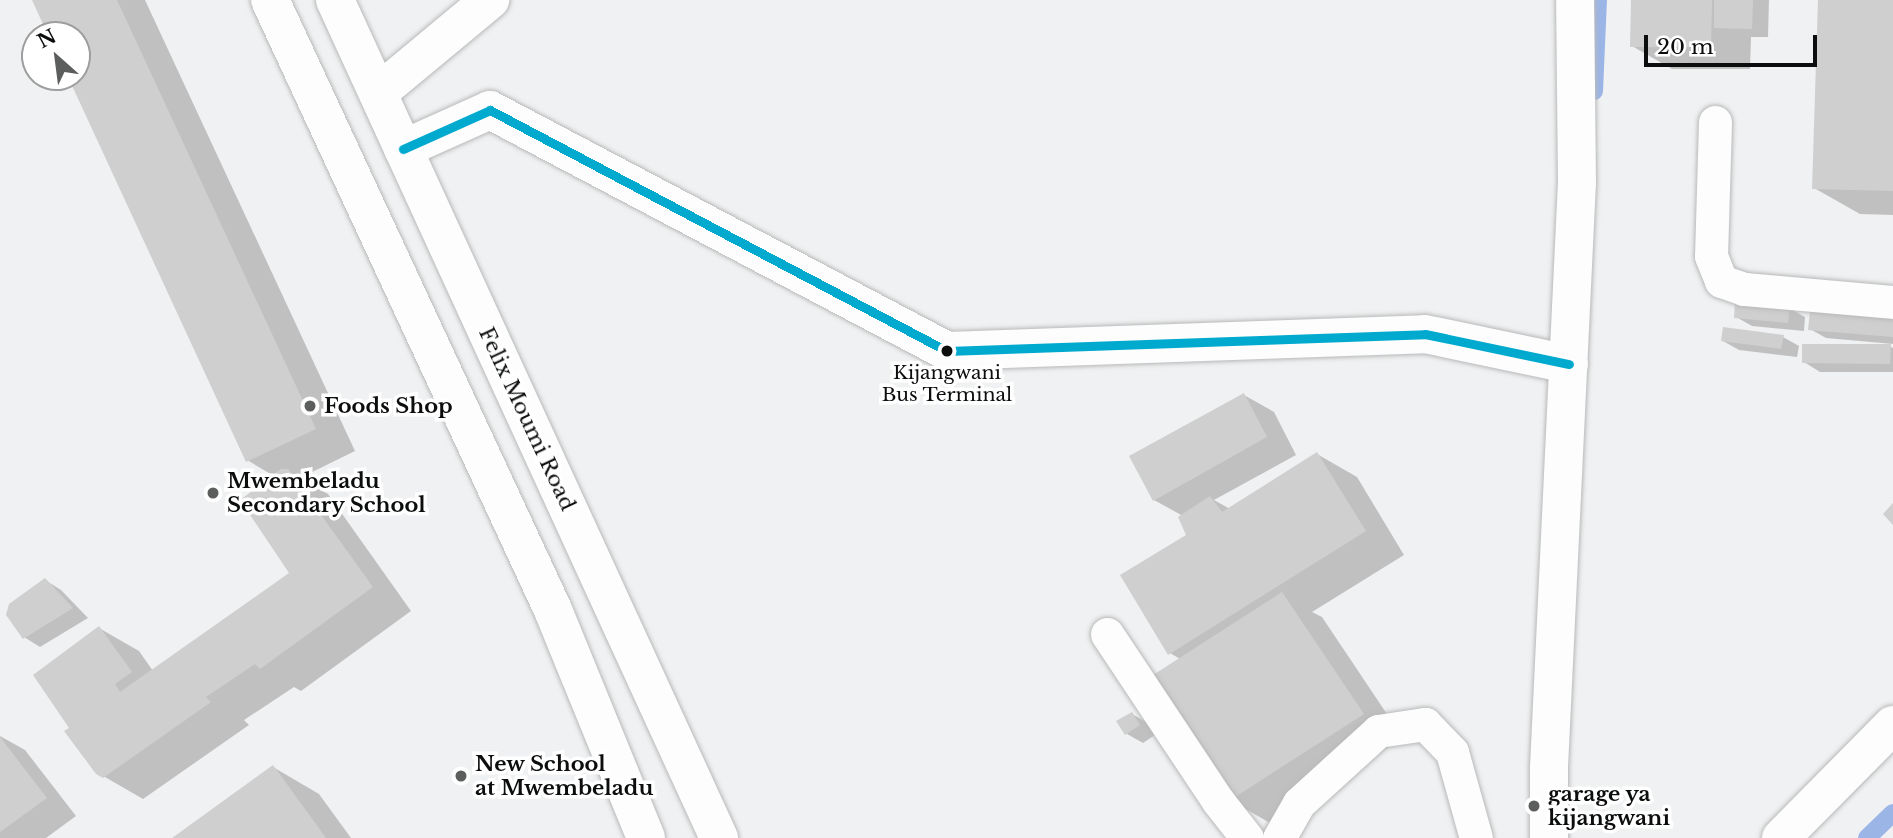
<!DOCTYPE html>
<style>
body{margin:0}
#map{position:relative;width:1893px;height:838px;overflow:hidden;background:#f0f1f2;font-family:"Libre Baskerville",serif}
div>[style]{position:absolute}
.shadow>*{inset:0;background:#0003}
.stream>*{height:18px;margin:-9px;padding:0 9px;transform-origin:9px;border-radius:9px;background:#9bb5e7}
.building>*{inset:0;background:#cfcfcf}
.roads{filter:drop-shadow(0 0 2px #b8b9ba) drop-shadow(0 0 2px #b8b9ba)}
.lane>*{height:33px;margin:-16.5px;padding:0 16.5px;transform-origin:16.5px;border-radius:16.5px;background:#fdfdfd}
.street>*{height:38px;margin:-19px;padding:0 19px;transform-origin:19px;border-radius:19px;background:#fdfdfd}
.secondary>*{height:38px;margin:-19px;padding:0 19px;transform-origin:19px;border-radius:19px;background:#fdfdfd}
.primary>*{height:38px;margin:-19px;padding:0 19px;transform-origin:19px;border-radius:19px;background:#fdfdfd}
.bus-1>*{height:9px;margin:-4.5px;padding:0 4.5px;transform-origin:4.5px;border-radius:4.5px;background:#00a9ce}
.dots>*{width:19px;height:19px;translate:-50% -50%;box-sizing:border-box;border:4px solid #fff;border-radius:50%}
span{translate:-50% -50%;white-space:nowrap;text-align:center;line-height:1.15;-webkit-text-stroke:7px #fff;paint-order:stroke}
.bus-label{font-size:19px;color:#0c0d0d}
.poi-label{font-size:21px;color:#0c0d0d;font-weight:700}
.left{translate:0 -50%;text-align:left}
.street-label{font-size:21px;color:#0c0d0d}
.north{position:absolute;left:21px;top:21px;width:70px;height:70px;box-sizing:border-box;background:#fff;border:2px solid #9e9e9e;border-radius:50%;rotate:332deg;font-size:19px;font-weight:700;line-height:28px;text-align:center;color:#0c0d0d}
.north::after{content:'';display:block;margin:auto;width:24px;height:32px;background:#5c5d5d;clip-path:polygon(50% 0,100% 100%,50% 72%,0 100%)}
.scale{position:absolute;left:1644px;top:35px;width:173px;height:32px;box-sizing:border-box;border:4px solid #0c0d0d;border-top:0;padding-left:9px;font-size:21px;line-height:24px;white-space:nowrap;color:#0c0d0d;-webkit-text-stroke:5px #fff;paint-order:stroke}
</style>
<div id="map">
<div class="shadow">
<div style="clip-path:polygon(34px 0,145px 0,355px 451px,300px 478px,328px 494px,411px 611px,301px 691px,294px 687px,244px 720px,249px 725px,143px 799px,98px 773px,71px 729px,99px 628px,139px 651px,153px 671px,292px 574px,274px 476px,247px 460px,70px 77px,77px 77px,77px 35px,50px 35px)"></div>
<div style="clip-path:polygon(1633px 0,1769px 0,1768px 37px,1751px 37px,1750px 69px,1672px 69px,1632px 46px)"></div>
<div style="clip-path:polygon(1820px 0,1893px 0,1893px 215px,1860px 214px,1814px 188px)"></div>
<div style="clip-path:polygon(1789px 308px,1805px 317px,1804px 331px,1752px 326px,1736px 317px)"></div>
<div style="clip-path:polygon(1893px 318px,1893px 344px,1826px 338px,1810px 329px)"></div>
<div style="clip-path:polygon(1783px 337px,1799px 346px,1797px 357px,1739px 350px,1723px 341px)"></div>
<div style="clip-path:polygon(1888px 345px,1893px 348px,1893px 372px,1820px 372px,1804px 362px)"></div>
<div style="clip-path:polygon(1244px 395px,1274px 412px,1296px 455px,1214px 500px,1230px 509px,1317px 454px,1357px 477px,1404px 555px,1312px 612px,1322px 617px,1403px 738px,1270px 823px,1230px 800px,1180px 659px,1170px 653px,1188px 535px,1183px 516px,1154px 500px)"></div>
<div style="clip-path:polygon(45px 580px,61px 590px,88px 618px,40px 647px,24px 637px)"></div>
<div style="clip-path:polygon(1132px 714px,1148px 723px,1155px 735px,1143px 743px,1127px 734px)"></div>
<div style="clip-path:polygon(0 736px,25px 750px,76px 816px,46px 838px,0 838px)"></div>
<div style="clip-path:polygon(273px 767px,319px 794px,351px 838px,175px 838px)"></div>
</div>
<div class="stream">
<div style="left:1594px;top:91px;width:91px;rotate:-87.5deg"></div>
<div style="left:1867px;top:838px;width:36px;rotate:-44deg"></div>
</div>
<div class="building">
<div style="clip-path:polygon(32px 0,117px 0,316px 429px,246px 462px,68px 77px,77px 77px,77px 35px,48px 35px)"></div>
<div style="clip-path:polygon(1631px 0,1712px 0,1711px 47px,1630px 47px)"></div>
<div style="clip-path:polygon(1714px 0,1753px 0,1752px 29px,1714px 28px)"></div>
<div style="clip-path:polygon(1818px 0,1893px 0,1893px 191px,1812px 189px)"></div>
<div style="clip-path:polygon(1735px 301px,1790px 306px,1788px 323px,1734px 318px)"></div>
<div style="clip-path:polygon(1810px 311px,1893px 317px,1893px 337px,1808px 330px)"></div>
<div style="clip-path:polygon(1723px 327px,1784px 335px,1781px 349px,1721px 341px)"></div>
<div style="clip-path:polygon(1802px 344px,1891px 344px,1890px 364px,1802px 363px)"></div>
<div style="clip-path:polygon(1244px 393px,1267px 437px,1153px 501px,1129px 456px)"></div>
<div style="clip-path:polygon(1317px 452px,1366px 531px,1168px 655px,1120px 575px,1186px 535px,1178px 517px,1210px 496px,1222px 512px)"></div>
<div style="clip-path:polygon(281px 469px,288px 469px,373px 587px,260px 669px,255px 664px,206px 697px,211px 702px,103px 778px,96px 774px,64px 731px,69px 728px,33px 675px,99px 626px,132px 672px,115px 684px,120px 692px,289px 573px,240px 500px)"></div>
<div style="clip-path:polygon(1893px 503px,1893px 525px,1883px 514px)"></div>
<div style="clip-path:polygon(45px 578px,73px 608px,23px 639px,6px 615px,9px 604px)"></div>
<div style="clip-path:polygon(1282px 592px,1364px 714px,1229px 801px,1153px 675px)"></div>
<div style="clip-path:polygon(1132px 712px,1140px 725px,1125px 735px,1116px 721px)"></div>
<div style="clip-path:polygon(0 737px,47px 798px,0 832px)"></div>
<div style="clip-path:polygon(273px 765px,326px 838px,172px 838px)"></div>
</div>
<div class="roads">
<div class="lane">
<div style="left:1715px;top:122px;width:134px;rotate:91.7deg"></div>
<div style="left:1711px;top:256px;width:27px;rotate:68deg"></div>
<div style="left:1721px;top:281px;width:24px;rotate:19deg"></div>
<div style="left:1744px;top:289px;width:150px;rotate:5deg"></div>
<div style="left:1107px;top:634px;width:201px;rotate:56.4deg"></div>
<div style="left:1218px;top:801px;width:47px;rotate:51.9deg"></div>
<div style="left:1279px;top:838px;width:40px;rotate:-60.3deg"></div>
<div style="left:1299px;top:803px;width:107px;rotate:-42.3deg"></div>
<div style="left:1378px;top:731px;width:48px;rotate:-8.5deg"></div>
<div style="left:1425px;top:724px;width:39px;rotate:46deg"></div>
<div style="left:1452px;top:752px;width:89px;rotate:74.4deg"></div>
</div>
<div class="street">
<div style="left:378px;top:93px;width:146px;rotate:-39.7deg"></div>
<div style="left:403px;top:149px;width:95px;rotate:-24.1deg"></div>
<div style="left:490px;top:110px;width:517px;rotate:27.81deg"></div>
<div style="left:947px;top:351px;width:478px;rotate:-2deg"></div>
<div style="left:1425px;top:334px;width:147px;rotate:11.8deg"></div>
<div style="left:1549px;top:838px;width:71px;rotate:-90deg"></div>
<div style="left:1549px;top:767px;width:585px;rotate:-87.26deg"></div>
<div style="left:1577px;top:183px;width:183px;rotate:-90.6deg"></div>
</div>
<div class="secondary">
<div style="left:270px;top:0;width:672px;rotate:65.11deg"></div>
<div style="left:553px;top:610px;width:246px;rotate:67.8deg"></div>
<div style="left:335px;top:0;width:922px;rotate:65.38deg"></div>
</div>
<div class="primary">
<div style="left:1781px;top:838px;width:159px;rotate:-45.3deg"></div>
</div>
</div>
<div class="bus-1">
<div style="left:403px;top:149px;width:95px;rotate:-24.1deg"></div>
<div style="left:490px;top:110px;width:517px;rotate:27.81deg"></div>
<div style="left:947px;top:351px;width:478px;rotate:-2deg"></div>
<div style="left:1425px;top:334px;width:147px;rotate:11.8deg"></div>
</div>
<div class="dots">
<div style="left:947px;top:351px;background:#0c0d0d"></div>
<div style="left:310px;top:406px;background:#5c5d5d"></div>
<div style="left:213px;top:493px;background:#5c5d5d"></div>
<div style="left:461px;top:776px;background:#5c5d5d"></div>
<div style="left:1534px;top:806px;background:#5c5d5d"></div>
</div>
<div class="bus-label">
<span style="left:947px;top:384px">Kijangwani<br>Bus Terminal</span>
</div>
<div class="poi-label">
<span class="left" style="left:324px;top:406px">Foods Shop</span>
<span class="left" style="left:227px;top:493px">Mwembeladu<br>Secondary School</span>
<span class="left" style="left:475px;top:776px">New School<br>at Mwembeladu</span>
<span class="left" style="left:1548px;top:806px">garage ya<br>kijangwani</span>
</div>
<div class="street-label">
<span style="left:527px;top:419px;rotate:65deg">Felix Moumi Road</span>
</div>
<div class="north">N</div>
<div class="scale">20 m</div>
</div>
